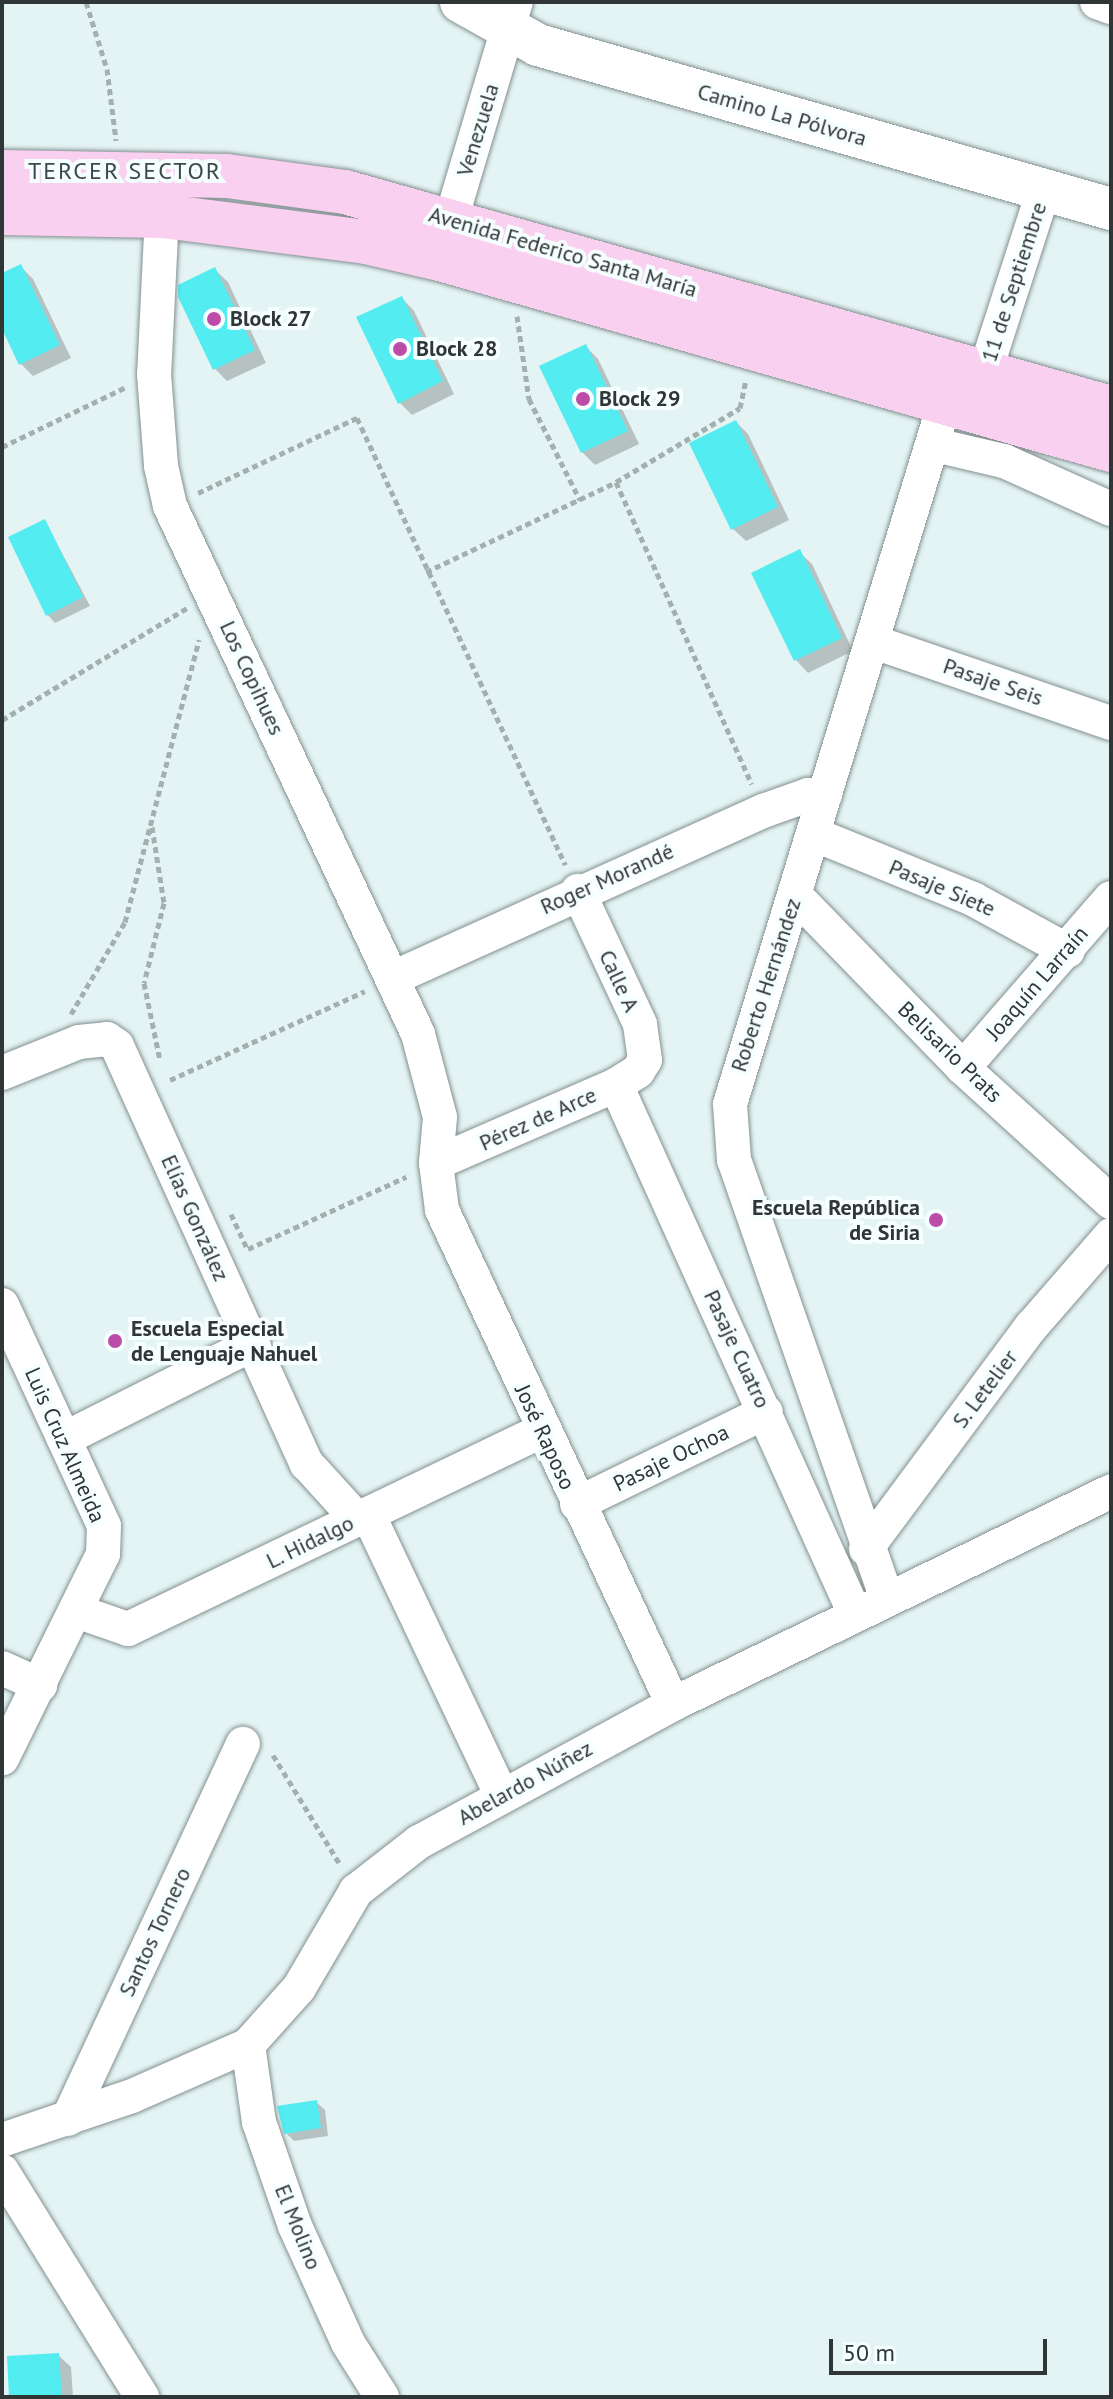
<!DOCTYPE html>
<meta charset="utf-8">
<style>
body{margin:0}
#map{position:relative;width:1113px;height:2399px;overflow:hidden;background:#e4f3f3;font-family:"PT Sans",sans-serif}
div>[style]{position:absolute}
.shadow>*{inset:0;background:#0003}
.building>*{inset:0;background:#52ecf1}
.path>*{height:5px;margin-top:-2.5px;transform-origin:0;background:repeating-linear-gradient(90deg,#a4b0b0 0 6px,transparent 0 10px)}
.roads{filter:drop-shadow(0 0 2px #839090) drop-shadow(0 0 2px #839090)}
.minor>*{height:34px;margin:-17px;padding:0 17px;transform-origin:17px;border-radius:17px;background:#fff}
.tertiary>*{height:42px;margin:-21px;padding:0 21px;transform-origin:21px;border-radius:21px;background:#fff}
.primary>*{height:44px;margin:-22px;padding:0 22px;transform-origin:22px;border-radius:22px;background:#fad0f0}
.dots>*{width:22px;height:22px;translate:-50% -50%;box-sizing:border-box;border:4px solid #f6ffff;border-radius:50%}
span{translate:-50% -50%;white-space:nowrap;text-align:center;line-height:1.15;-webkit-text-stroke:8px #f6ffff;paint-order:stroke}
.street-label{font-size:22px;color:#303535}
.poi-label{font-size:22px;color:#303535;font-weight:700}
.left{translate:0 -50%;text-align:left}
.right{translate:-100% -50%;text-align:right}
.neighbourhood-label{font-size:24px;color:#3d4949;letter-spacing:2px}
.frame{position:absolute;inset:0;border:4px solid #303535;pointer-events:none}
.scale{position:absolute;left:829px;top:2339px;width:218px;height:36px;box-sizing:border-box;border:4px solid #303535;border-top:0;padding-left:10px;font-size:24px;line-height:28px;white-space:nowrap;color:#303535;-webkit-text-stroke:6px #f6ffff;paint-order:stroke}
</style>
<div id="map">
<div class="shadow">
<div style="clip-path:polygon(20px 266px,33px 279px,71px 358px,33px 376px,21px 364px,2px 325px,2px 275px)"></div>
<div style="clip-path:polygon(215px 270px,228px 282px,266px 363px,227px 381px,215px 369px)"></div>
<div style="clip-path:polygon(402px 298px,414px 311px,454px 394px,412px 415px,399px 402px)"></div>
<div style="clip-path:polygon(585px 346px,598px 359px,639px 444px,595px 465px,582px 452px)"></div>
<div style="clip-path:polygon(736px 422px,748px 434px,789px 520px,746px 541px,733px 529px)"></div>
<div style="clip-path:polygon(45px 521px,90px 606px,55px 623px,47px 614px)"></div>
<div style="clip-path:polygon(799px 552px,812px 564px,853px 651px,808px 673px,796px 660px,754px 574px)"></div>
<div style="clip-path:polygon(316px 2102px,325px 2110px,328px 2136px,294px 2141px,286px 2133px)"></div>
<div style="clip-path:polygon(58px 2355px,71px 2367px,73px 2397px,11px 2397px)"></div>
</div>
<div class="building">
<div style="clip-path:polygon(21px 264px,60px 345px,19px 365px,2px 329px,2px 273px)"></div>
<div style="clip-path:polygon(215px 267px,255px 350px,213px 370px,178px 297px,178px 285px)"></div>
<div style="clip-path:polygon(402px 296px,443px 381px,398px 404px,356px 317px)"></div>
<div style="clip-path:polygon(586px 344px,628px 431px,581px 453px,539px 366px)"></div>
<div style="clip-path:polygon(736px 420px,778px 507px,731px 530px,689px 443px)"></div>
<div style="clip-path:polygon(45px 519px,83px 597px,46px 616px,8px 537px)"></div>
<div style="clip-path:polygon(800px 549px,842px 638px,794px 661px,751px 573px)"></div>
<div style="clip-path:polygon(317px 2100px,321px 2128px,284px 2134px,277px 2106px)"></div>
<div style="clip-path:polygon(59px 2353px,62px 2397px,9px 2397px,7px 2356px)"></div>
</div>
<div class="path">
<div style="left:86px;top:2px;width:70px;rotate:72.6deg"></div>
<div style="left:107px;top:69px;width:72px;rotate:82.8deg"></div>
<div style="left:517px;top:316px;width:84px;rotate:81.8deg"></div>
<div style="left:529px;top:399px;width:113px;rotate:63.2deg"></div>
<div style="left:2px;top:447px;width:136px;rotate:-25.8deg"></div>
<div style="left:616px;top:482px;width:144px;rotate:-30.8deg"></div>
<div style="left:740px;top:408px;width:29px;rotate:-78deg"></div>
<div style="left:198px;top:493px;width:176px;rotate:-25.3deg"></div>
<div style="left:357px;top:418px;width:493px;rotate:65deg"></div>
<div style="left:426px;top:572px;width:210px;rotate:-25.3deg"></div>
<div style="left:616px;top:482px;width:331px;rotate:65.8deg"></div>
<div style="left:2px;top:720px;width:216px;rotate:-31.2deg"></div>
<div style="left:152px;top:827px;width:77px;rotate:81deg"></div>
<div style="left:164px;top:903px;width:82px;rotate:104deg"></div>
<div style="left:144px;top:983px;width:79px;rotate:78.3deg"></div>
<div style="left:71px;top:1014px;width:107px;rotate:-59.6deg"></div>
<div style="left:125px;top:922px;width:292px;rotate:-75.3deg"></div>
<div style="left:170px;top:1080px;width:214px;rotate:-24.5deg"></div>
<div style="left:231px;top:1214px;width:38px;rotate:65deg"></div>
<div style="left:248px;top:1249px;width:174px;rotate:-24.5deg"></div>
<div style="left:273px;top:1755px;width:130px;rotate:58.5deg"></div>
</div>
<div class="roads">
<div class="minor">
<div style="left:1097px;top:2px;width:15px;rotate:20deg"></div>
<div style="left:163px;top:193px;width:181px;rotate:92.8deg"></div>
<div style="left:154px;top:374px;width:92px;rotate:85.6deg"></div>
<div style="left:161px;top:466px;width:41px;rotate:77.3deg"></div>
<div style="left:170px;top:506px;width:583px;rotate:64.84deg"></div>
<div style="left:418px;top:1034px;width:86px;rotate:75.2deg"></div>
<div style="left:440px;top:1117px;width:46px;rotate:95deg"></div>
<div style="left:436px;top:1163px;width:47px;rotate:82.7deg"></div>
<div style="left:442px;top:1210px;width:545px;rotate:64.94deg"></div>
<div style="left:444px;top:243px;width:252px;rotate:-73.4deg"></div>
<div style="left:984px;top:375px;width:195px;rotate:-72.1deg"></div>
<div style="left:935px;top:445px;width:71px;rotate:13.1deg"></div>
<div style="left:1004px;top:461px;width:117px;rotate:24.2deg"></div>
<div style="left:874px;top:642px;width:250px;rotate:18.9deg"></div>
<div style="left:813px;top:834px;width:173px;rotate:22.1deg"></div>
<div style="left:973px;top:899px;width:108px;rotate:28.7deg"></div>
<div style="left:795px;top:895px;width:241px;rotate:45.8deg"></div>
<div style="left:963px;top:1068px;width:200px;rotate:42.2deg"></div>
<div style="left:393px;top:978px;width:406px;rotate:-24.3deg"></div>
<div style="left:763px;top:811px;width:48px;rotate:-19.6deg"></div>
<div style="left:808px;top:795px;width:17px"></div>
<div style="left:963px;top:1068px;width:225px;rotate:-49deg"></div>
<div style="left:2px;top:1073px;width:83px;rotate:-21.9deg"></div>
<div style="left:79px;top:1042px;width:28px;rotate:-6deg"></div>
<div style="left:107px;top:1039px;width:12px;rotate:35deg"></div>
<div style="left:117px;top:1046px;width:459px;rotate:65.6deg"></div>
<div style="left:307px;top:1464px;width:74px;rotate:47.7deg"></div>
<div style="left:616px;top:1085px;width:580px;rotate:65.69deg"></div>
<div style="left:436px;top:1163px;width:196px;rotate:-23.4deg"></div>
<div style="left:616px;top:1085px;width:26px;rotate:-32deg"></div>
<div style="left:638px;top:1071px;width:13px;rotate:-58deg"></div>
<div style="left:645px;top:1060px;width:36px;rotate:-98deg"></div>
<div style="left:640px;top:1024px;width:147px;rotate:-115deg"></div>
<div style="left:2px;top:1305px;width:243px;rotate:65.2deg"></div>
<div style="left:104px;top:1526px;width:28px;rotate:92deg"></div>
<div style="left:103px;top:1554px;width:228px;rotate:116.3deg"></div>
<div style="left:64px;top:1439px;width:212px;rotate:-26.7deg"></div>
<div style="left:577px;top:1504px;width:210px;rotate:-26deg"></div>
<div style="left:368px;top:1514px;width:312px;rotate:64.6deg"></div>
<div style="left:866px;top:1549px;width:277px;rotate:-53.4deg"></div>
<div style="left:1031px;top:1327px;width:122px;rotate:-49deg"></div>
<div style="left:887px;top:1599px;width:465px;rotate:-109.2deg"></div>
<div style="left:734px;top:1160px;width:56px;rotate:-94.1deg"></div>
<div style="left:730px;top:1104px;width:758px;rotate:-72.98deg"></div>
<div style="left:76px;top:1611px;width:55px;rotate:19.1deg"></div>
<div style="left:128px;top:1629px;width:459px;rotate:-25.6deg"></div>
<div style="left:2px;top:1668px;width:42px;rotate:24.1deg"></div>
<div style="left:248px;top:2045px;width:78px;rotate:81.9deg"></div>
<div style="left:259px;top:2122px;width:110px;rotate:70.9deg"></div>
<div style="left:295px;top:2226px;width:128px;rotate:65.6deg"></div>
<div style="left:348px;top:2343px;width:64px;rotate:57.8deg"></div>
<div style="left:68px;top:2119px;width:414px;rotate:-65deg"></div>
<div style="left:2px;top:2140px;width:137px;rotate:-18.7deg"></div>
<div style="left:132px;top:2096px;width:127px;rotate:-23.7deg"></div>
<div style="left:248px;top:2045px;width:76px;rotate:-48.2deg"></div>
<div style="left:299px;top:1988px;width:113px;rotate:-59.6deg"></div>
<div style="left:356px;top:1891px;width:80px;rotate:-37.9deg"></div>
<div style="left:419px;top:1842px;width:289px;rotate:-28.5deg"></div>
<div style="left:673px;top:1704px;width:487px;rotate:-25.9deg"></div>
<div style="left:2px;top:2171px;width:266px;rotate:58.2deg"></div>
</div>
<div class="tertiary">
<div style="left:461px;top:2px;width:88px;rotate:29.2deg"></div>
<div style="left:538px;top:45px;width:596px;rotate:15.97deg"></div>
</div>
<div class="primary">
<div style="left:2px;top:172px;width:225px;rotate:1deg"></div>
<div style="left:227px;top:176px;width:119px;rotate:7.7deg"></div>
<div style="left:345px;top:192px;width:796px;rotate:15.75deg"></div>
<div style="left:2px;top:213px;width:161px;rotate:1.1deg"></div>
<div style="left:163px;top:216px;width:205px;rotate:7.3deg"></div>
<div style="left:366px;top:242px;width:76px;rotate:12.9deg"></div>
<div style="left:440px;top:259px;width:698px;rotate:15.89deg"></div>
</div>
</div>
<div class="dots">
<div style="left:214px;top:319px;background:#bc4ca8"></div>
<div style="left:400px;top:349px;background:#bc4ca8"></div>
<div style="left:583px;top:399px;background:#bc4ca8"></div>
<div style="left:936px;top:1220px;background:#bc4ca8"></div>
<div style="left:115px;top:1341px;background:#bc4ca8"></div>
</div>
<div class="street-label">
<span style="left:782px;top:115px;rotate:16deg">Camino La Pólvora</span>
<span style="left:478px;top:130px;rotate:-73deg">Venezuela</span>
<span style="left:563px;top:252px;rotate:16deg">Avenida Federico Santa María</span>
<span style="left:1014px;top:282px;rotate:-72deg">11 de Septiembre</span>
<span style="left:252px;top:678px;rotate:65deg">Los Copihues</span>
<span style="left:993px;top:682px;rotate:19deg">Pasaje Seis</span>
<span style="left:607px;top:879px;rotate:-24deg">Roger Morandé</span>
<span style="left:942px;top:888px;rotate:23deg">Pasaje Siete</span>
<span style="left:619px;top:981px;rotate:65deg">Calle A</span>
<span style="left:1037px;top:983px;rotate:-49deg">Joaquín Larraín</span>
<span style="left:766px;top:985px;rotate:-72deg">Roberto Hernández</span>
<span style="left:950px;top:1052px;rotate:44deg">Belisario Prats</span>
<span style="left:538px;top:1119px;rotate:-24deg">Pérez de Arce</span>
<span style="left:195px;top:1218px;rotate:66deg">Elías González</span>
<span style="left:737px;top:1349px;rotate:65deg">Pasaje Cuatro</span>
<span style="left:985px;top:1389px;rotate:-53deg">S. Letelier</span>
<span style="left:545px;top:1437px;rotate:65deg">José Raposo</span>
<span style="left:65px;top:1445px;rotate:66deg">Luis Cruz Almeida</span>
<span style="left:671px;top:1458px;rotate:-26deg">Pasaje Ochoa</span>
<span style="left:310px;top:1542px;rotate:-26deg">L. Hidalgo</span>
<span style="left:525px;top:1783px;rotate:-29deg">Abelardo Núñez</span>
<span style="left:155px;top:1932px;rotate:-65deg">Santos Tornero</span>
<span style="left:298px;top:2227px;rotate:68deg">El Molino</span>
</div>
<div class="poi-label">
<span class="left" style="left:230px;top:319px">Block 27</span>
<span class="left" style="left:416px;top:349px">Block 28</span>
<span class="left" style="left:599px;top:399px">Block 29</span>
<span class="right" style="left:920px;top:1220px">Escuela República<br>de Siria</span>
<span class="left" style="left:131px;top:1341px">Escuela Especial<br>de Lenguaje Nahuel</span>
</div>
<div class="neighbourhood-label">
<span style="left:125px;top:171px">TERCER SECTOR</span>
</div>
<div class="frame"></div>
<div class="scale">50 m</div>
</div>
